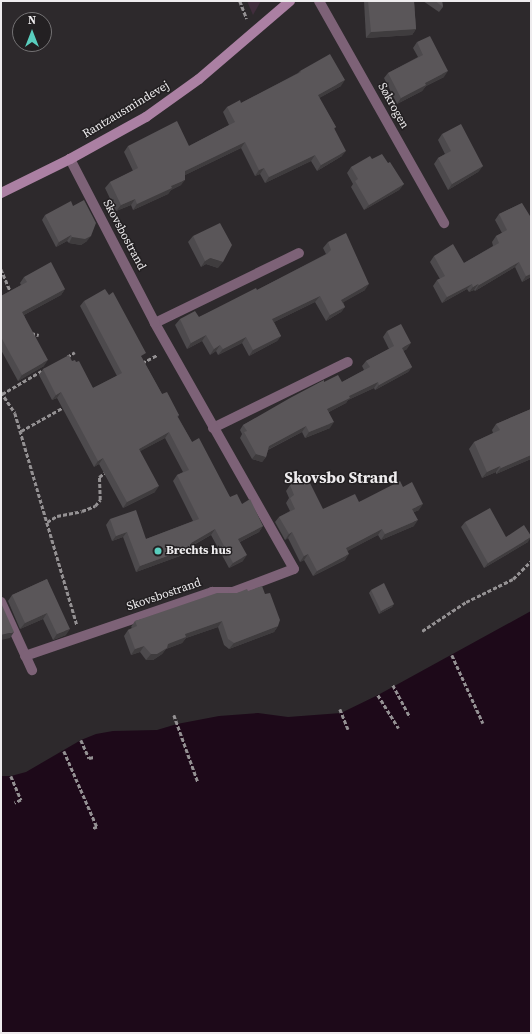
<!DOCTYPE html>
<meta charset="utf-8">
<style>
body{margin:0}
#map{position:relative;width:532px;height:1034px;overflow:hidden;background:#2d292c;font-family:"Source Serif 4",serif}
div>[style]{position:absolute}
.green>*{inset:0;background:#412e3d}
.water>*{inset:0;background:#1d0919}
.path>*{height:2.5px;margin-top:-1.25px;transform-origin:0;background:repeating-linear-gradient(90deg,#949193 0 4px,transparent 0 6px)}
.street>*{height:10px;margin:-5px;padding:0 5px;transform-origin:5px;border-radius:5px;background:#7d6277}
.secondary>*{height:10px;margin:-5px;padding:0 5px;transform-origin:5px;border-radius:5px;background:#ab80a3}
.wall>*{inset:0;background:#4d4a4d}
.shaded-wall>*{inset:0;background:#3f3c3e}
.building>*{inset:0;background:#5a5659}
.dots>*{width:11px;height:11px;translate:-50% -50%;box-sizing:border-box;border:2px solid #232022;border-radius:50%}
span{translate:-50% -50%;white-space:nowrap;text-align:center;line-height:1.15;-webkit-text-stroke:3px #232022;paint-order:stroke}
.street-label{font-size:12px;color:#eeecee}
.poi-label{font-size:12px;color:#eeecee;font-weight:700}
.left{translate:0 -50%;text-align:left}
.district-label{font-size:16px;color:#eeecee;font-weight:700}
.frame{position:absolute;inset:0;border:2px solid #eeecee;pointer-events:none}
.north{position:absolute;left:12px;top:12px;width:40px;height:40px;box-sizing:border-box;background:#232022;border:1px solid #747274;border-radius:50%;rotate:0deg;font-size:11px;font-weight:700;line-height:16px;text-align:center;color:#eeecee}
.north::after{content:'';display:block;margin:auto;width:14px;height:18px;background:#59cebe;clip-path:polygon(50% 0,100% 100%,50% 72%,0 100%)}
</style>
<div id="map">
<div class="green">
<div style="clip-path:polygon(247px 1px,261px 1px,253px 15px)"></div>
</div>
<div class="water">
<div style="clip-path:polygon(531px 611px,531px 1033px,1px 1033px,1px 776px,11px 776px,26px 772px,81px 740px,96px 734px,113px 731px,157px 730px,177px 724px,219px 716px,258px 713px,288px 717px,341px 713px,378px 695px)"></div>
</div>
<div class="path">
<div style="left:240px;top:1px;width:19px;rotate:69deg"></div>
<div style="left:1px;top:269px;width:25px;rotate:67deg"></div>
<div style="left:31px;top:333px;width:8px;rotate:14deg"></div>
<div style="left:67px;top:357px;width:9px;rotate:-32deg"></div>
<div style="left:142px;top:363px;width:17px;rotate:-28deg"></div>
<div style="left:1px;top:392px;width:25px;rotate:56deg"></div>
<div style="left:15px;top:413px;width:221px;rotate:73.7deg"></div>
<div style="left:2px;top:394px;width:48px;rotate:-30.3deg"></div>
<div style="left:21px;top:431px;width:49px;rotate:-29.2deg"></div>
<div style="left:47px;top:522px;width:12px;rotate:-31deg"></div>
<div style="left:57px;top:516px;width:25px;rotate:-11deg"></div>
<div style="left:82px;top:511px;width:14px;rotate:-21deg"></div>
<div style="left:95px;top:506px;width:8px;rotate:-50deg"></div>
<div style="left:100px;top:500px;width:23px;rotate:-92deg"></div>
<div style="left:99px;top:477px;width:9px;rotate:-36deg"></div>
<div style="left:422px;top:631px;width:53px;rotate:-33.4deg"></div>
<div style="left:466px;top:602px;width:52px;rotate:-26.1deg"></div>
<div style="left:513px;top:579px;width:25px;rotate:-45deg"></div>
<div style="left:452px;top:655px;width:75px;rotate:65.5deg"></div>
<div style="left:393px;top:685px;width:36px;rotate:62deg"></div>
<div style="left:378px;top:695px;width:39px;rotate:58deg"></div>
<div style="left:340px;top:709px;width:22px;rotate:68deg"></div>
<div style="left:174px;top:715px;width:71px;rotate:70.3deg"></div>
<div style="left:81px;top:740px;width:20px;rotate:66deg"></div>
<div style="left:89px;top:758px;width:5px;rotate:-11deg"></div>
<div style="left:64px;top:751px;width:83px;rotate:66.5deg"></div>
<div style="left:97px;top:827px;width:5px;rotate:158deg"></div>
<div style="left:11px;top:776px;width:26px;rotate:67deg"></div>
<div style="left:21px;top:800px;width:7px;rotate:153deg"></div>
</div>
<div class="street">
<div style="left:319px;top:1px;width:255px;rotate:60.6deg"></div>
<div style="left:155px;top:323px;width:160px;rotate:-25.9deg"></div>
<div style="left:213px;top:428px;width:150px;rotate:-26.1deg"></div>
<div style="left:1px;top:602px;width:75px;rotate:65.5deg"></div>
<div style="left:25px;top:656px;width:198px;rotate:-18.9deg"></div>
<div style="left:212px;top:592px;width:21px"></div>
<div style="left:233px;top:592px;width:65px;rotate:-20.7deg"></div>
<div style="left:294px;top:569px;width:283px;rotate:-119.5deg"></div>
<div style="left:155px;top:323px;width:185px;rotate:-117.4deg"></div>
</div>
<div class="secondary">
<div style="left:1px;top:193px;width:77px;rotate:-26.2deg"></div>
<div style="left:70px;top:159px;width:87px;rotate:-28.9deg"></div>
<div style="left:146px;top:117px;width:65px;rotate:-35.6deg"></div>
<div style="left:199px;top:79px;width:120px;rotate:-40.6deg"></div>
</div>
<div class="wall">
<div style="clip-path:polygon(364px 1px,414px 1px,416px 29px,412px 35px,366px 38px)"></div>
<div style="clip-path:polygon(423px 1px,442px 1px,443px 7px,439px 12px)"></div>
<div style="clip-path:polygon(417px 42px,444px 77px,426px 86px,422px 91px,397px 104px,384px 78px,388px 73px,418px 57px,413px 48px)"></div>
<div style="clip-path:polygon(300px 71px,341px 86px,319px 98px,336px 127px,334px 129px,342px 156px,317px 171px,311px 161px,265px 183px,260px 174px,255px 176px,241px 148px,185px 175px,181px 185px,171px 190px,168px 194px,133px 210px,131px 205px,116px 211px,105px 188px,110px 182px,133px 171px,124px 152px,128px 146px,189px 146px,229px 125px,223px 112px,227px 107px,241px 103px,298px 73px)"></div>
<div style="clip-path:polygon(442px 134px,483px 166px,478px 172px,448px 190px,434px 164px,438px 158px,445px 154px,438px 140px)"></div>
<div style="clip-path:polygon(372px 159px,388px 163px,404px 184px,399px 190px,364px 210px,351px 187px,353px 184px,347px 173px,351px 167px)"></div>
<div style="clip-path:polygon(522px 203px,531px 277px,522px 282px,515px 267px,475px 291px,474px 290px,469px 292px,467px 289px,442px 303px,433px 286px,437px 280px,440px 279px,430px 262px,434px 256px,464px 263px,493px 246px,492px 242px,496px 236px,502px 233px,495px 220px,499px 214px)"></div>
<div style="clip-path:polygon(45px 215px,87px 241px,81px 245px,69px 243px,67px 241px,56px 247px,42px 220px)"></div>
<div style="clip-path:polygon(193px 236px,218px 268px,206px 264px,201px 267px,188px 242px)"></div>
<div style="clip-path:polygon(328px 242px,365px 290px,343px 302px,345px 307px,341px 312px,326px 321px,315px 302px,274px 322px,281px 336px,277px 341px,249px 356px,242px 343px,218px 355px,216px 351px,210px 355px,202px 341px,187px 349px,175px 325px,180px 319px,199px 317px,257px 290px,326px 254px,323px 248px)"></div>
<div style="clip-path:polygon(24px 277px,65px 289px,61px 295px,24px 315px,44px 366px,18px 381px,1px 350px,1px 296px,21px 285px,20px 283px)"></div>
<div style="clip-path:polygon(84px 301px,142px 358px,162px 394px,179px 415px,178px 417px,192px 442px,230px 497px,242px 504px,263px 526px,259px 532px,240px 542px,243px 561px,229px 568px,211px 535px,192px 546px,192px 547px,188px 553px,136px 572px,123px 537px,112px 541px,106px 525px,110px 519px,146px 539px,193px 521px,173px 481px,177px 475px,183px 472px,165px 438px,140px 451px,155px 492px,123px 508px,99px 464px,94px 467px,57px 398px,52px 400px,39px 375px,43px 369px,72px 361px,93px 388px,117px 376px,80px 306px)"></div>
<div style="clip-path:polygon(387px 331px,407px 349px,403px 351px,412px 367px,408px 372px,375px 390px,374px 388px,348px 400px,346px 403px,329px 412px,330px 428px,305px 438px,302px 432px,268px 450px,266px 457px,262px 462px,252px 459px,240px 438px,242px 434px,240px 430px,243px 425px,324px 382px,342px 382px,364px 370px,362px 366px,366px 361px,389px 349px,383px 337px)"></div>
<div style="clip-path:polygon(531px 409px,531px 459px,496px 474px,496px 472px,482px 478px,469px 449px,474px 442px,493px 433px,492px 430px,496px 424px)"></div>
<div style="clip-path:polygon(290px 485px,323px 509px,359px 502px,403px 487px,419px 510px,414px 512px,414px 526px,381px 540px,378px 535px,347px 551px,345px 560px,313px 576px,304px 560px,300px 562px,288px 538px,285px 540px,275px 522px,279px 517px,290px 511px,286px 503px,289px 498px,286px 491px)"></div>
<div style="clip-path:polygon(465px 522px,506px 537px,528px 542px,484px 568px,461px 527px)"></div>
<div style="clip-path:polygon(47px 579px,66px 635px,53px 640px,43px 619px,20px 629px,8px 601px,12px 595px)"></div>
<div style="clip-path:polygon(371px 590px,394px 604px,392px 607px,379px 614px,369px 593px)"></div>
<div style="clip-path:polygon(248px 591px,278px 626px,274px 632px,229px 649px,224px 645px,218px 627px,186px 638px,182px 643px,166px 649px,162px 654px,153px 660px,146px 660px,140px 652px,131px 655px,124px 636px,128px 630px,132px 628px,131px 627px,135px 621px,237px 593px)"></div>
</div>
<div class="shaded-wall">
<div style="clip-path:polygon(416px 29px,412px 35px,366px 38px,371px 32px)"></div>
<div style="clip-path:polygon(448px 71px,444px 77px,426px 86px,422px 91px,397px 104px,401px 98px,425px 83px)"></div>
<div style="clip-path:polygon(345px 80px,341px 86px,314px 101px,318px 95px)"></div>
<div style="clip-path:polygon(245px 142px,241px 148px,181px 177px,185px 171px)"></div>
<div style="clip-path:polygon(346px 151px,342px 156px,317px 171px,321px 165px)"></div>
<div style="clip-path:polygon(315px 155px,311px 161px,265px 183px,269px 177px)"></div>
<div style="clip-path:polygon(483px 166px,478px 172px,448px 190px,452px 184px)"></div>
<div style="clip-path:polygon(264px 168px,260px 174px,255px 176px,259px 170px)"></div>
<div style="clip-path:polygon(185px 180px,181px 185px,171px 190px,168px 194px,133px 210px,137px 204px,171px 186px)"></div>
<div style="clip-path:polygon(404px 184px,399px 190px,364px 210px,369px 205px)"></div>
<div style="clip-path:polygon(135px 199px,131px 205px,116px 211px,121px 205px)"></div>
<div style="clip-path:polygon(71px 235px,67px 241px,56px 247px,59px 242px)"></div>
<div style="clip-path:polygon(91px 236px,87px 241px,81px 245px,69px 243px,72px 237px)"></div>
<div style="clip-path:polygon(210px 258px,223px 262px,218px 268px,206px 264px,201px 267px,205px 261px)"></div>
<div style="clip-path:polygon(519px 262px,515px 267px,475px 291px,479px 285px)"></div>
<div style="clip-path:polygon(531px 274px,531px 277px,522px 282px,526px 276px)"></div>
<div style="clip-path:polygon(369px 284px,365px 290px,337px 306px,341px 300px)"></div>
<div style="clip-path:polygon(472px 284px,467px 289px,442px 303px,447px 297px)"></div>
<div style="clip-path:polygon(478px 284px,474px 290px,469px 292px,473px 287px)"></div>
<div style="clip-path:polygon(65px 289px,61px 295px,18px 318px,22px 312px)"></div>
<div style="clip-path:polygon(320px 296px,315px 302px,268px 325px,272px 319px)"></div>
<div style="clip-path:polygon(345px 307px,341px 312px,326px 321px,330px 315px)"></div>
<div style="clip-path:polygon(206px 335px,202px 341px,187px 349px,191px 343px)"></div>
<div style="clip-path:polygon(281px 336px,277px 341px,249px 356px,253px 350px)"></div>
<div style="clip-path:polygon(246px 337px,242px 343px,218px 355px,223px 349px)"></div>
<div style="clip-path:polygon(411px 343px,407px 349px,398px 354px,402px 348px)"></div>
<div style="clip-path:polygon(220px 345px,216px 351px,210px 355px,214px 349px)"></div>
<div style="clip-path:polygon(48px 360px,44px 366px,18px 381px,22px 375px)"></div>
<div style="clip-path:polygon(412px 367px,408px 372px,375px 390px,379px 385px)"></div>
<div style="clip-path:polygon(378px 382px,374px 388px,348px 400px,346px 403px,323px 415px,327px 409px,349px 396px)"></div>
<div style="clip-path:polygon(61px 392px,57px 398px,52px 400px,56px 395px)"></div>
<div style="clip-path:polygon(334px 422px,330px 428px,305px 438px,309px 432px)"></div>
<div style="clip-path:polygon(306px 426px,302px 432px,265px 451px,269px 446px)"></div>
<div style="clip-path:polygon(169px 432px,165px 438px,135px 454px,139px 449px)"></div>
<div style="clip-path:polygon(256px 454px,266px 457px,262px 462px,252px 459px)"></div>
<div style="clip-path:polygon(531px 455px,531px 459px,496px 474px,501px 468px)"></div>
<div style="clip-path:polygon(103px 458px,99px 464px,94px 467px,98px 461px)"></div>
<div style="clip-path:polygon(500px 466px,496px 472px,482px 478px,487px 472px)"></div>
<div style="clip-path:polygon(159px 486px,155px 492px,123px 508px,127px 502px)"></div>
<div style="clip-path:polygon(423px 504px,419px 510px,408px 515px,412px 509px)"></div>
<div style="clip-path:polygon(418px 520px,414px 526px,381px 540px,385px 534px)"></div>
<div style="clip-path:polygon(263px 526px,259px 532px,234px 545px,238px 539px)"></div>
<div style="clip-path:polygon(215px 529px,211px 535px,187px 548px,191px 543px)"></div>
<div style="clip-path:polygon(382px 529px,378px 535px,342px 554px,346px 548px)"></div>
<div style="clip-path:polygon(127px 532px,123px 537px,112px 541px,116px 536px)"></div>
<div style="clip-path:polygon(292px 532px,288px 538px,285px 540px,289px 534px)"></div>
<div style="clip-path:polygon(531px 537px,528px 542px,484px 568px,488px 563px)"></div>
<div style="clip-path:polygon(192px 547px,188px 553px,136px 572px,140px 566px)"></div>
<div style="clip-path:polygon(308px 554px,304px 560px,300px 562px,304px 556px)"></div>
<div style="clip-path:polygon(349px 554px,345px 560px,313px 576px,317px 571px)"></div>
<div style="clip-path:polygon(247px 555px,243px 561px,229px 568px,233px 563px)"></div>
<div style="clip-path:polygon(394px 604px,392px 607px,379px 614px,381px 611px)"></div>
<div style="clip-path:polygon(47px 613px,43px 619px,20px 629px,25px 623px)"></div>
<div style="clip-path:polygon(222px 621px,218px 627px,186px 638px,182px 643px,166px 649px,162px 654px,153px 660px,146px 660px,151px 654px,185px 634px)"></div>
<div style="clip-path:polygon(278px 626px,274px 632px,229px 649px,234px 643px)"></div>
<div style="clip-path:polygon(70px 629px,66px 635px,53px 640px,57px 634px)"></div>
<div style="clip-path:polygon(14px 632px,10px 638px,1px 640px,1px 635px)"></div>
<div style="clip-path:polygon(144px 646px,140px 652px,131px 655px,135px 649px)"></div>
</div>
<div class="building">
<div style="clip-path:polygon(368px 1px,414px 1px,416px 29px,371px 32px)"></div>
<div style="clip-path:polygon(435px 1px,442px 1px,443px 7px)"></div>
<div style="clip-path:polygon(430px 36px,448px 71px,425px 83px,426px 85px,401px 98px,388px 73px,423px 55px,417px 42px)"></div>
<div style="clip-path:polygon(330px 54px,345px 80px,318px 95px,336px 127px,334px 128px,346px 151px,321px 165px,315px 155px,269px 177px,264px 168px,259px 170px,245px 142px,185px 171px,185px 180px,171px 186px,172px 188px,137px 204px,135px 199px,121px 205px,110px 182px,138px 168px,128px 146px,177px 121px,189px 146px,235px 122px,227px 107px,240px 100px,241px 103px,301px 72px,300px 71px)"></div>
<div style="clip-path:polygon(461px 124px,483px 166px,452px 184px,438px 158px,451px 151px,442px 134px)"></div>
<div style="clip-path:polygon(382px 154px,388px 163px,390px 162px,404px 184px,369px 205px,355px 181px,358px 179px,351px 167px,370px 156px,372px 159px)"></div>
<div style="clip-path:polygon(84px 200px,96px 223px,91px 236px,85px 239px,72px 237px,71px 235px,59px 242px,45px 215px,71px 201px,73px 206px)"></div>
<div style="clip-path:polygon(522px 203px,530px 216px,531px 215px,531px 274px,526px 276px,519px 262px,479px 285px,478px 284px,473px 287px,472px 284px,447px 297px,437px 280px,445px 276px,434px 256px,453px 244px,464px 263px,499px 243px,496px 236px,507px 230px,499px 214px)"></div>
<div style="clip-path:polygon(220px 223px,232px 245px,223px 262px,210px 258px,205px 261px,193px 236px)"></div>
<div style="clip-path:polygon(346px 233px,369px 284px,341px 300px,345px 307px,330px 315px,320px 296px,272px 319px,281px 336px,253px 350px,246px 337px,223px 349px,220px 345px,214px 349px,206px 335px,191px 343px,180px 319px,195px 311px,199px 317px,256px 288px,257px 290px,327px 254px,331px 250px,328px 242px)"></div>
<div style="clip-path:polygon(51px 262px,65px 289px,22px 312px,48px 360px,22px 375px,1px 337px,1px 296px,27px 282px,24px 277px)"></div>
<div style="clip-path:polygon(105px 289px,109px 295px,113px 292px,146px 353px,141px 356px,162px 394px,167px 392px,179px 415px,177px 416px,192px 442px,199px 438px,230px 497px,237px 494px,242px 504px,250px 499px,263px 526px,238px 539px,247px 555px,233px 563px,215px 529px,191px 543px,192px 547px,140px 566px,127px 532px,116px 536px,110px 519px,136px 510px,146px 539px,199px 519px,177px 475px,189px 470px,169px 432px,139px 449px,159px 486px,127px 502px,103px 458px,98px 461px,61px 392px,56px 395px,43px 369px,69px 355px,72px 361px,75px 360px,76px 362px,79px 361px,93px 388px,122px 373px,84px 301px)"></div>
<div style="clip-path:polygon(401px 324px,411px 343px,402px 348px,412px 367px,379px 385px,378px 382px,349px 396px,350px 398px,327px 409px,334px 422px,309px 432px,306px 426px,269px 446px,266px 457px,256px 454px,244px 432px,247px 431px,243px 425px,290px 398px,324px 380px,324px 382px,338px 375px,342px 382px,370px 367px,366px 361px,394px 346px,387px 331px)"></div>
<div style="clip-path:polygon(531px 409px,531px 455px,501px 468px,500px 466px,487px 472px,474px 442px,500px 430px,496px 424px)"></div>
<div style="clip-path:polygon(307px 477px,323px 509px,355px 494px,359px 502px,400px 481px,403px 487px,412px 482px,423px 504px,412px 509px,418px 520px,385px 534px,382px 529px,346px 548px,349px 554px,317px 571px,308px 554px,304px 556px,292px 532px,289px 534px,279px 517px,295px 509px,290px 498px,294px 495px,290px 485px)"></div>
<div style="clip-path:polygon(490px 508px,506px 537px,524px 525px,531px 536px,531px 537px,488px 563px,465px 522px)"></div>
<div style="clip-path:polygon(47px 579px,70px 629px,57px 634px,47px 613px,25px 623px,12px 595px)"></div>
<div style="clip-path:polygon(384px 583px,394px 604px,381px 611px,371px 590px)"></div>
<div style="clip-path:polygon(262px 586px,265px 594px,270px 593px,280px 620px,278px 626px,234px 643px,228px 639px,222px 621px,185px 634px,186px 637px,168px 644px,167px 648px,157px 654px,151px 654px,144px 646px,135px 649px,128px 630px,137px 626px,135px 621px,217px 593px,237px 593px,247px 589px,248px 591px)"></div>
<div style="clip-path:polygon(1px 603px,14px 632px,1px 635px)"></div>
</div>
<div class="dots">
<div style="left:158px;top:551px;background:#59cebe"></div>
</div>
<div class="street-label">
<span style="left:393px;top:106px;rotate:61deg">Søkrogen</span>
<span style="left:126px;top:110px;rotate:-31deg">Rantzausmindevej</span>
<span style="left:124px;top:235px;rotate:62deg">Skovsbostrand</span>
<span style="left:164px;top:595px;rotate:-19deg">Skovsbostrand</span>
</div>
<div class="poi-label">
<span class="left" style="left:166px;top:551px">Brechts hus</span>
</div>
<div class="district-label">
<span style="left:341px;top:477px">Skovsbo Strand</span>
</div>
<div class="frame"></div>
<div class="north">N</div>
</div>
